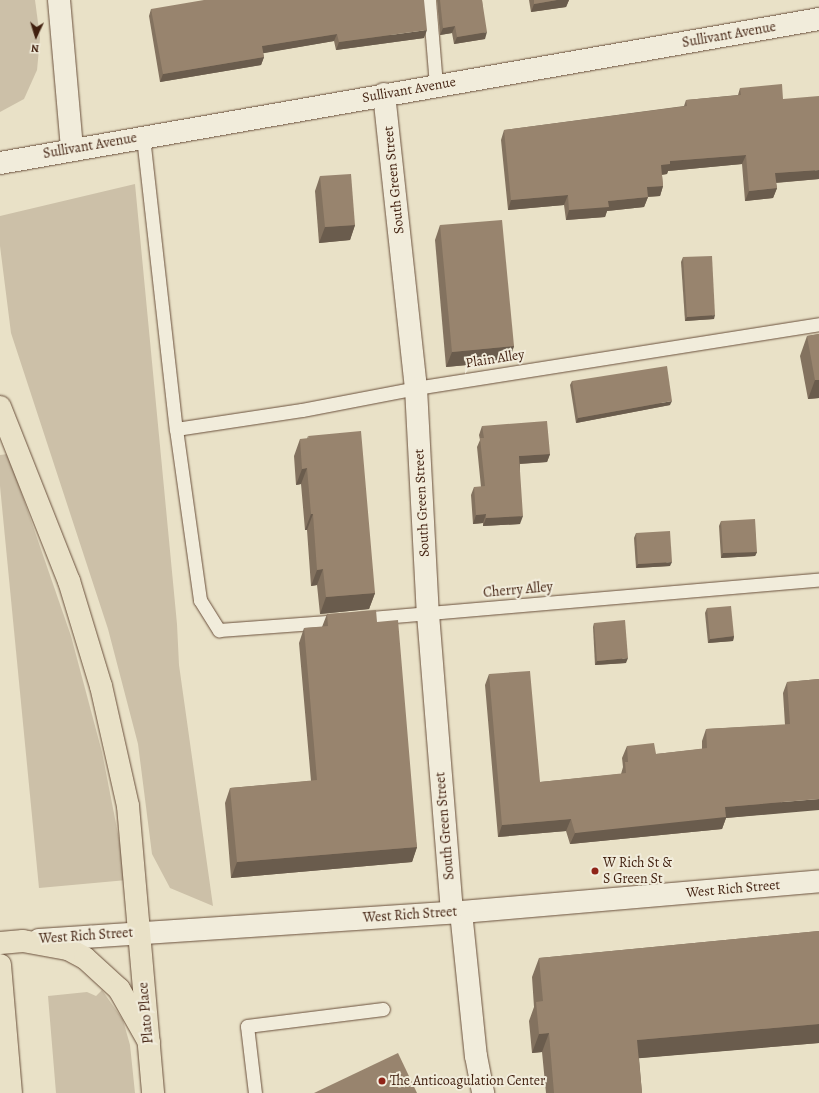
<!DOCTYPE html>
<style>
body{margin:0}
#map{position:relative;width:819px;height:1093px;overflow:hidden;background:#e9e1c7;font-family:Alegreya,serif}
div>[style]{position:absolute}
.green>*{inset:0;background:#ccc0a8}
.roads{filter:drop-shadow(0 0 1px #6a503c) drop-shadow(0 0 1px #6a503c)}
.lane>*{height:13px;margin:-6.5px;padding:0 6.5px;transform-origin:6.5px;border-radius:6.5px;background:#f1ecdb}
.street>*{height:22px;margin:-11px;padding:0 11px;transform-origin:11px;border-radius:11px;background:#f1ecdb}
.secondary>*{height:22px;margin:-11px;padding:0 11px;transform-origin:11px;border-radius:11px;background:#f1ecdb}
.primary>*{height:22px;margin:-11px;padding:0 11px;transform-origin:11px;border-radius:11px;background:#e9e1c7}
.highway>*{height:22px;margin:-11px;padding:0 11px;transform-origin:11px;border-radius:11px;background:#e9e1c7}
.wall>*{inset:0;background:#83725f}
.shaded-wall>*{inset:0;background:#6a5c4d}
.building>*{inset:0;background:#98846e}
.dots>*{width:11px;height:11px;translate:-50% -50%;box-sizing:border-box;border:2px solid #f1ecdb;border-radius:50%}
span{translate:-50% -50%;white-space:nowrap;text-align:center;line-height:1.15;-webkit-text-stroke:4px #f1ecdb;paint-order:stroke}
.street-label{font-size:14px;color:#401f0e}
.poi-label{font-size:14px;color:#401f0e}
.left{translate:0 -50%;text-align:left}
.north{position:absolute;left:16px;top:16px;width:40px;height:40px;-webkit-text-stroke:3px #f1ecdb;paint-order:stroke;rotate:184deg;font-size:11px;font-weight:700;line-height:16px;text-align:center;color:#401f0e}
.north::after{content:'';display:block;margin:auto;width:14px;height:18px;background:#401f0e;clip-path:polygon(50% 0,100% 100%,50% 72%,0 100%)}
</style>
<div id="map">
<div class="green">
<div style="clip-path:polygon(0 0,35px 0,40px 38px,37px 70px,24px 99px,0 112px)"></div>
<div style="clip-path:polygon(135px 184px,177px 624px,179px 665px,213px 906px,170px 888px,152px 854px,138px 744px,108px 629px,11px 333px,0 246px,0 216px)"></div>
<div style="clip-path:polygon(8px 454px,71px 636px,102px 752px,127px 880px,39px 888px,0 486px,0 455px)"></div>
<div style="clip-path:polygon(102px 990px,123px 1020px,130px 1045px,135px 1093px,56px 1093px,48px 996px,87px 992px,96px 996px)"></div>
</div>
<div class="roads">
<div class="lane">
<div style="left:429px;top:0;width:85px;rotate:85.3deg"></div>
<div style="left:143px;top:137px;width:294px;rotate:83.6deg"></div>
<div style="left:176px;top:429px;width:173px;rotate:82deg"></div>
<div style="left:200px;top:600px;width:36px;rotate:58deg"></div>
<div style="left:219px;top:630px;width:122px;rotate:-4.2deg"></div>
<div style="left:176px;top:429px;width:127px;rotate:-8.6deg"></div>
<div style="left:302px;top:410px;width:116px;rotate:-10.9deg"></div>
<div style="left:416px;top:388px;width:408px;rotate:-9deg"></div>
<div style="left:360px;top:619px;width:461px;rotate:-4.9deg"></div>
<div style="left:255px;top:1093px;width:67px;rotate:-96.8deg"></div>
<div style="left:247px;top:1026px;width:137px;rotate:-7.1deg"></div>
</div>
<div class="street">
<div style="left:59px;top:0;width:149px;rotate:85deg"></div>
<div style="left:384px;top:94px;width:296px;rotate:83.8deg"></div>
<div style="left:416px;top:388px;width:226px;rotate:87deg"></div>
<div style="left:428px;top:614px;width:299px;rotate:85.4deg"></div>
<div style="left:461px;top:912px;width:145px;rotate:84.1deg"></div>
<div style="left:476px;top:1056px;width:38px;rotate:79deg"></div>
</div>
<div class="secondary">
<div style="left:0;top:163px;width:832px;rotate:-9.97deg"></div>
<div style="left:39px;top:940px;width:423px;rotate:-3.8deg"></div>
<div style="left:461px;top:912px;width:359px;rotate:-4.9deg"></div>
</div>
<div class="primary">
<div style="left:139px;top:932px;width:162px;rotate:85deg"></div>
<div style="left:0;top:943px;width:23px;rotate:-5deg"></div>
<div style="left:23px;top:941px;width:46px;rotate:10.1deg"></div>
<div style="left:68px;top:949px;width:19px;rotate:28deg"></div>
<div style="left:85px;top:958px;width:46px;rotate:42.4deg"></div>
<div style="left:119px;top:989px;width:61px;rotate:60.5deg"></div>
</div>
<div class="highway">
<div style="left:0;top:407px;width:187px;rotate:68.4deg"></div>
<div style="left:69px;top:581px;width:110px;rotate:73.1deg"></div>
<div style="left:101px;top:686px;width:123px;rotate:77.3deg"></div>
<div style="left:128px;top:806px;width:126px;rotate:85deg"></div>
<div style="left:0;top:965px;width:128px;rotate:85.1deg"></div>
</div>
</div>
<div class="wall">
<div style="clip-path:polygon(437px 0,482px 0,485px 39px,454px 44px,452px 33px,440px 35px)"></div>
<div style="clip-path:polygon(529px 0,569px 0,566px 7px,531px 12px)"></div>
<div style="clip-path:polygon(151px 9px,424px 38px,336px 50px,334px 41px,263px 53px,264px 57px,261px 65px,160px 82px,149px 16px)"></div>
<div style="clip-path:polygon(740px 88px,783px 99px,819px 179px,776px 183px,777px 188px,773px 198px,745px 201px,742px 164px,668px 171px,667px 174px,662px 175px,663px 186px,660px 196px,648px 197px,644px 207px,607px 211px,605px 217px,566px 220px,564px 205px,508px 210px,501px 140px,504px 130px,684px 106px,686px 100px,738px 95px)"></div>
<div style="clip-path:polygon(320px 176px,355px 225px,350px 240px,319px 243px,315px 191px)"></div>
<div style="clip-path:polygon(440px 225px,514px 346px,509px 361px,446px 367px,435px 240px)"></div>
<div style="clip-path:polygon(683px 257px,714px 319px,685px 321px,681px 262px)"></div>
<div style="clip-path:polygon(819px 334px,819px 398px,808px 399px,800px 356px,807px 336px)"></div>
<div style="clip-path:polygon(572px 381px,670px 405px,576px 423px,570px 385px)"></div>
<div style="clip-path:polygon(482px 426px,550px 454px,547px 462px,520px 464px,520px 524px,483px 526px,483px 523px,473px 524px,471px 495px,474px 487px,481px 487px,477px 447px,480px 440px,479px 435px)"></div>
<div style="clip-path:polygon(308px 436px,375px 593px,369px 609px,320px 614px,317px 585px,311px 586px,307px 530px,305px 530px,301px 484px,296px 485px,294px 456px,300px 439px,307px 439px)"></div>
<div style="clip-path:polygon(721px 521px,757px 552px,755px 556px,721px 558px,719px 526px)"></div>
<div style="clip-path:polygon(636px 533px,670px 566px,636px 568px,634px 538px)"></div>
<div style="clip-path:polygon(707px 608px,734px 636px,733px 641px,708px 643px,705px 613px)"></div>
<div style="clip-path:polygon(327px 614px,377px 622px,417px 847px,412px 862px,231px 878px,225px 803px,230px 788px,311px 781px,299px 643px,304px 628px,322px 627px)"></div>
<div style="clip-path:polygon(594px 623px,626px 663px,595px 665px,593px 627px)"></div>
<div style="clip-path:polygon(489px 674px,540px 782px,621px 774px,623px 767px,622px 758px,627px 746px,656px 754px,702px 749px,702px 741px,706px 729px,785px 725px,783px 693px,787px 682px,819px 679px,778px 813px,726px 818px,722px 829px,570px 844px,566px 831px,498px 837px,485px 685px)"></div>
<div style="clip-path:polygon(819px 931px,819px 1043px,639px 1058px,642px 1093px,546px 1093px,542px 1052px,532px 1053px,529px 1021px,534px 1007px,532px 977px,539px 958px)"></div>
</div>
<div class="shaded-wall">
<div style="clip-path:polygon(557px 0,569px 0,566px 7px,531px 12px,534px 4px)"></div>
<div style="clip-path:polygon(455px 26px,452px 33px,440px 35px,443px 28px)"></div>
<div style="clip-path:polygon(427px 30px,424px 38px,336px 50px,339px 42px)"></div>
<div style="clip-path:polygon(487px 32px,485px 39px,454px 44px,457px 37px)"></div>
<div style="clip-path:polygon(337px 34px,334px 41px,259px 54px,262px 46px)"></div>
<div style="clip-path:polygon(264px 57px,261px 65px,160px 82px,163px 74px)"></div>
<div style="clip-path:polygon(746px 155px,742px 164px,668px 171px,667px 174px,657px 175px,661px 165px,670px 161px)"></div>
<div style="clip-path:polygon(819px 170px,819px 179px,772px 183px,775px 173px)"></div>
<div style="clip-path:polygon(663px 186px,660px 196px,643px 197px,647px 187px)"></div>
<div style="clip-path:polygon(777px 188px,773px 198px,745px 201px,749px 191px)"></div>
<div style="clip-path:polygon(568px 195px,564px 205px,508px 210px,511px 200px)"></div>
<div style="clip-path:polygon(648px 197px,644px 207px,607px 211px,605px 217px,566px 220px,569px 210px,608px 201px)"></div>
<div style="clip-path:polygon(355px 225px,350px 240px,319px 243px,325px 227px)"></div>
<div style="clip-path:polygon(715px 315px,714px 319px,685px 321px,687px 317px)"></div>
<div style="clip-path:polygon(514px 346px,509px 361px,446px 367px,452px 352px)"></div>
<div style="clip-path:polygon(815px 380px,819px 380px,819px 398px,808px 399px)"></div>
<div style="clip-path:polygon(672px 401px,670px 405px,576px 423px,578px 418px)"></div>
<div style="clip-path:polygon(550px 454px,547px 462px,516px 464px,519px 456px)"></div>
<div style="clip-path:polygon(307px 468px,301px 484px,296px 485px,302px 469px)"></div>
<div style="clip-path:polygon(311px 514px,313px 514px,307px 530px,305px 530px)"></div>
<div style="clip-path:polygon(486px 514px,483px 523px,473px 524px,476px 515px)"></div>
<div style="clip-path:polygon(523px 516px,520px 524px,483px 526px,486px 518px)"></div>
<div style="clip-path:polygon(757px 552px,755px 556px,721px 558px,723px 553px)"></div>
<div style="clip-path:polygon(672px 562px,670px 566px,636px 568px,638px 564px)"></div>
<div style="clip-path:polygon(323px 569px,317px 585px,311px 586px,317px 570px)"></div>
<div style="clip-path:polygon(375px 593px,369px 609px,320px 614px,326px 597px)"></div>
<div style="clip-path:polygon(734px 636px,733px 641px,708px 643px,710px 639px)"></div>
<div style="clip-path:polygon(628px 658px,626px 663px,595px 665px,597px 661px)"></div>
<div style="clip-path:polygon(819px 799px,819px 810px,726px 818px,722px 829px,570px 844px,575px 833px,725px 807px)"></div>
<div style="clip-path:polygon(571px 819px,566px 831px,498px 837px,502px 825px)"></div>
<div style="clip-path:polygon(417px 847px,412px 862px,231px 878px,237px 862px)"></div>
<div style="clip-path:polygon(819px 1024px,819px 1043px,630px 1059px,637px 1040px)"></div>
<div style="clip-path:polygon(549px 1033px,542px 1052px,532px 1053px,539px 1034px)"></div>
</div>
<div class="building">
<div style="clip-path:polygon(204px 0,424px 0,427px 30px,339px 42px,337px 34px,262px 46px,264px 57px,163px 74px,151px 9px)"></div>
<div style="clip-path:polygon(440px 0,482px 0,487px 32px,457px 37px,455px 26px,443px 28px)"></div>
<div style="clip-path:polygon(534px 0,557px 0,534px 4px)"></div>
<div style="clip-path:polygon(782px 84px,783px 99px,819px 96px,819px 170px,775px 173px,777px 188px,749px 191px,746px 155px,670px 161px,670px 164px,661px 165px,663px 186px,647px 187px,648px 197px,608px 201px,609px 207px,569px 210px,568px 195px,511px 200px,504px 130px,687px 106px,686px 100px,741px 95px,740px 88px)"></div>
<div style="clip-path:polygon(351px 174px,355px 225px,325px 227px,320px 176px)"></div>
<div style="clip-path:polygon(502px 220px,514px 346px,452px 352px,440px 225px)"></div>
<div style="clip-path:polygon(712px 256px,715px 315px,687px 317px,683px 257px)"></div>
<div style="clip-path:polygon(819px 334px,819px 380px,815px 380px,807px 336px)"></div>
<div style="clip-path:polygon(667px 366px,672px 401px,578px 418px,572px 381px)"></div>
<div style="clip-path:polygon(547px 421px,550px 454px,519px 456px,523px 516px,486px 518px,486px 514px,476px 515px,474px 487px,485px 486px,480px 438px,484px 438px,482px 426px)"></div>
<div style="clip-path:polygon(361px 431px,375px 593px,326px 597px,323px 569px,317px 570px,313px 514px,311px 514px,307px 468px,302px 469px,300px 439px,309px 438px,308px 436px)"></div>
<div style="clip-path:polygon(755px 519px,757px 552px,723px 553px,721px 521px)"></div>
<div style="clip-path:polygon(670px 531px,672px 562px,638px 564px,636px 533px)"></div>
<div style="clip-path:polygon(731px 606px,734px 636px,710px 639px,707px 608px)"></div>
<div style="clip-path:polygon(376px 610px,377px 622px,398px 620px,417px 847px,237px 862px,230px 788px,317px 780px,304px 628px,328px 626px,327px 614px)"></div>
<div style="clip-path:polygon(625px 620px,628px 658px,597px 661px,594px 623px)"></div>
<div style="clip-path:polygon(530px 671px,540px 782px,626px 773px,625px 762px,628px 762px,627px 746px,654px 743px,656px 754px,707px 748px,706px 729px,790px 724px,787px 682px,819px 679px,819px 799px,725px 807px,726px 817px,575px 833px,571px 819px,502px 825px,489px 674px)"></div>
<div style="clip-path:polygon(819px 931px,819px 1024px,637px 1040px,642px 1093px,554px 1093px,549px 1033px,539px 1034px,536px 1002px,543px 1001px,539px 958px)"></div>
<div style="clip-path:polygon(398px 1053px,417px 1093px,314px 1093px)"></div>
</div>
<div class="dots">
<div style="left:595px;top:871px;background:#8f2418"></div>
<div style="left:382px;top:1081px;background:#8f2418"></div>
</div>
<div class="street-label">
<span style="left:729px;top:35px;rotate:-10deg">Sullivant Avenue</span>
<span style="left:409px;top:90px;rotate:-10deg">Sullivant Avenue</span>
<span style="left:90px;top:146px;rotate:-10deg">Sullivant Avenue</span>
<span style="left:394px;top:180px;rotate:-96deg">South Green Street</span>
<span style="left:495px;top:359px;rotate:-9deg">Plain Alley</span>
<span style="left:422px;top:503px;rotate:-93deg">South Green Street</span>
<span style="left:518px;top:590px;rotate:-5deg">Cherry Alley</span>
<span style="left:445px;top:826px;rotate:-95deg">South Green Street</span>
<span style="left:733px;top:889px;rotate:-5deg">West Rich Street</span>
<span style="left:410px;top:915px;rotate:-4deg">West Rich Street</span>
<span style="left:86px;top:936px;rotate:-4deg">West Rich Street</span>
<span style="left:146px;top:1013px;rotate:-95deg">Plato Place</span>
</div>
<div class="poi-label">
<span class="left" style="left:603px;top:871px">W Rich St &amp;<br>S Green St</span>
<span class="left" style="left:390px;top:1081px">The Anticoagulation Center</span>
</div>
<div class="north">N</div>
</div>
